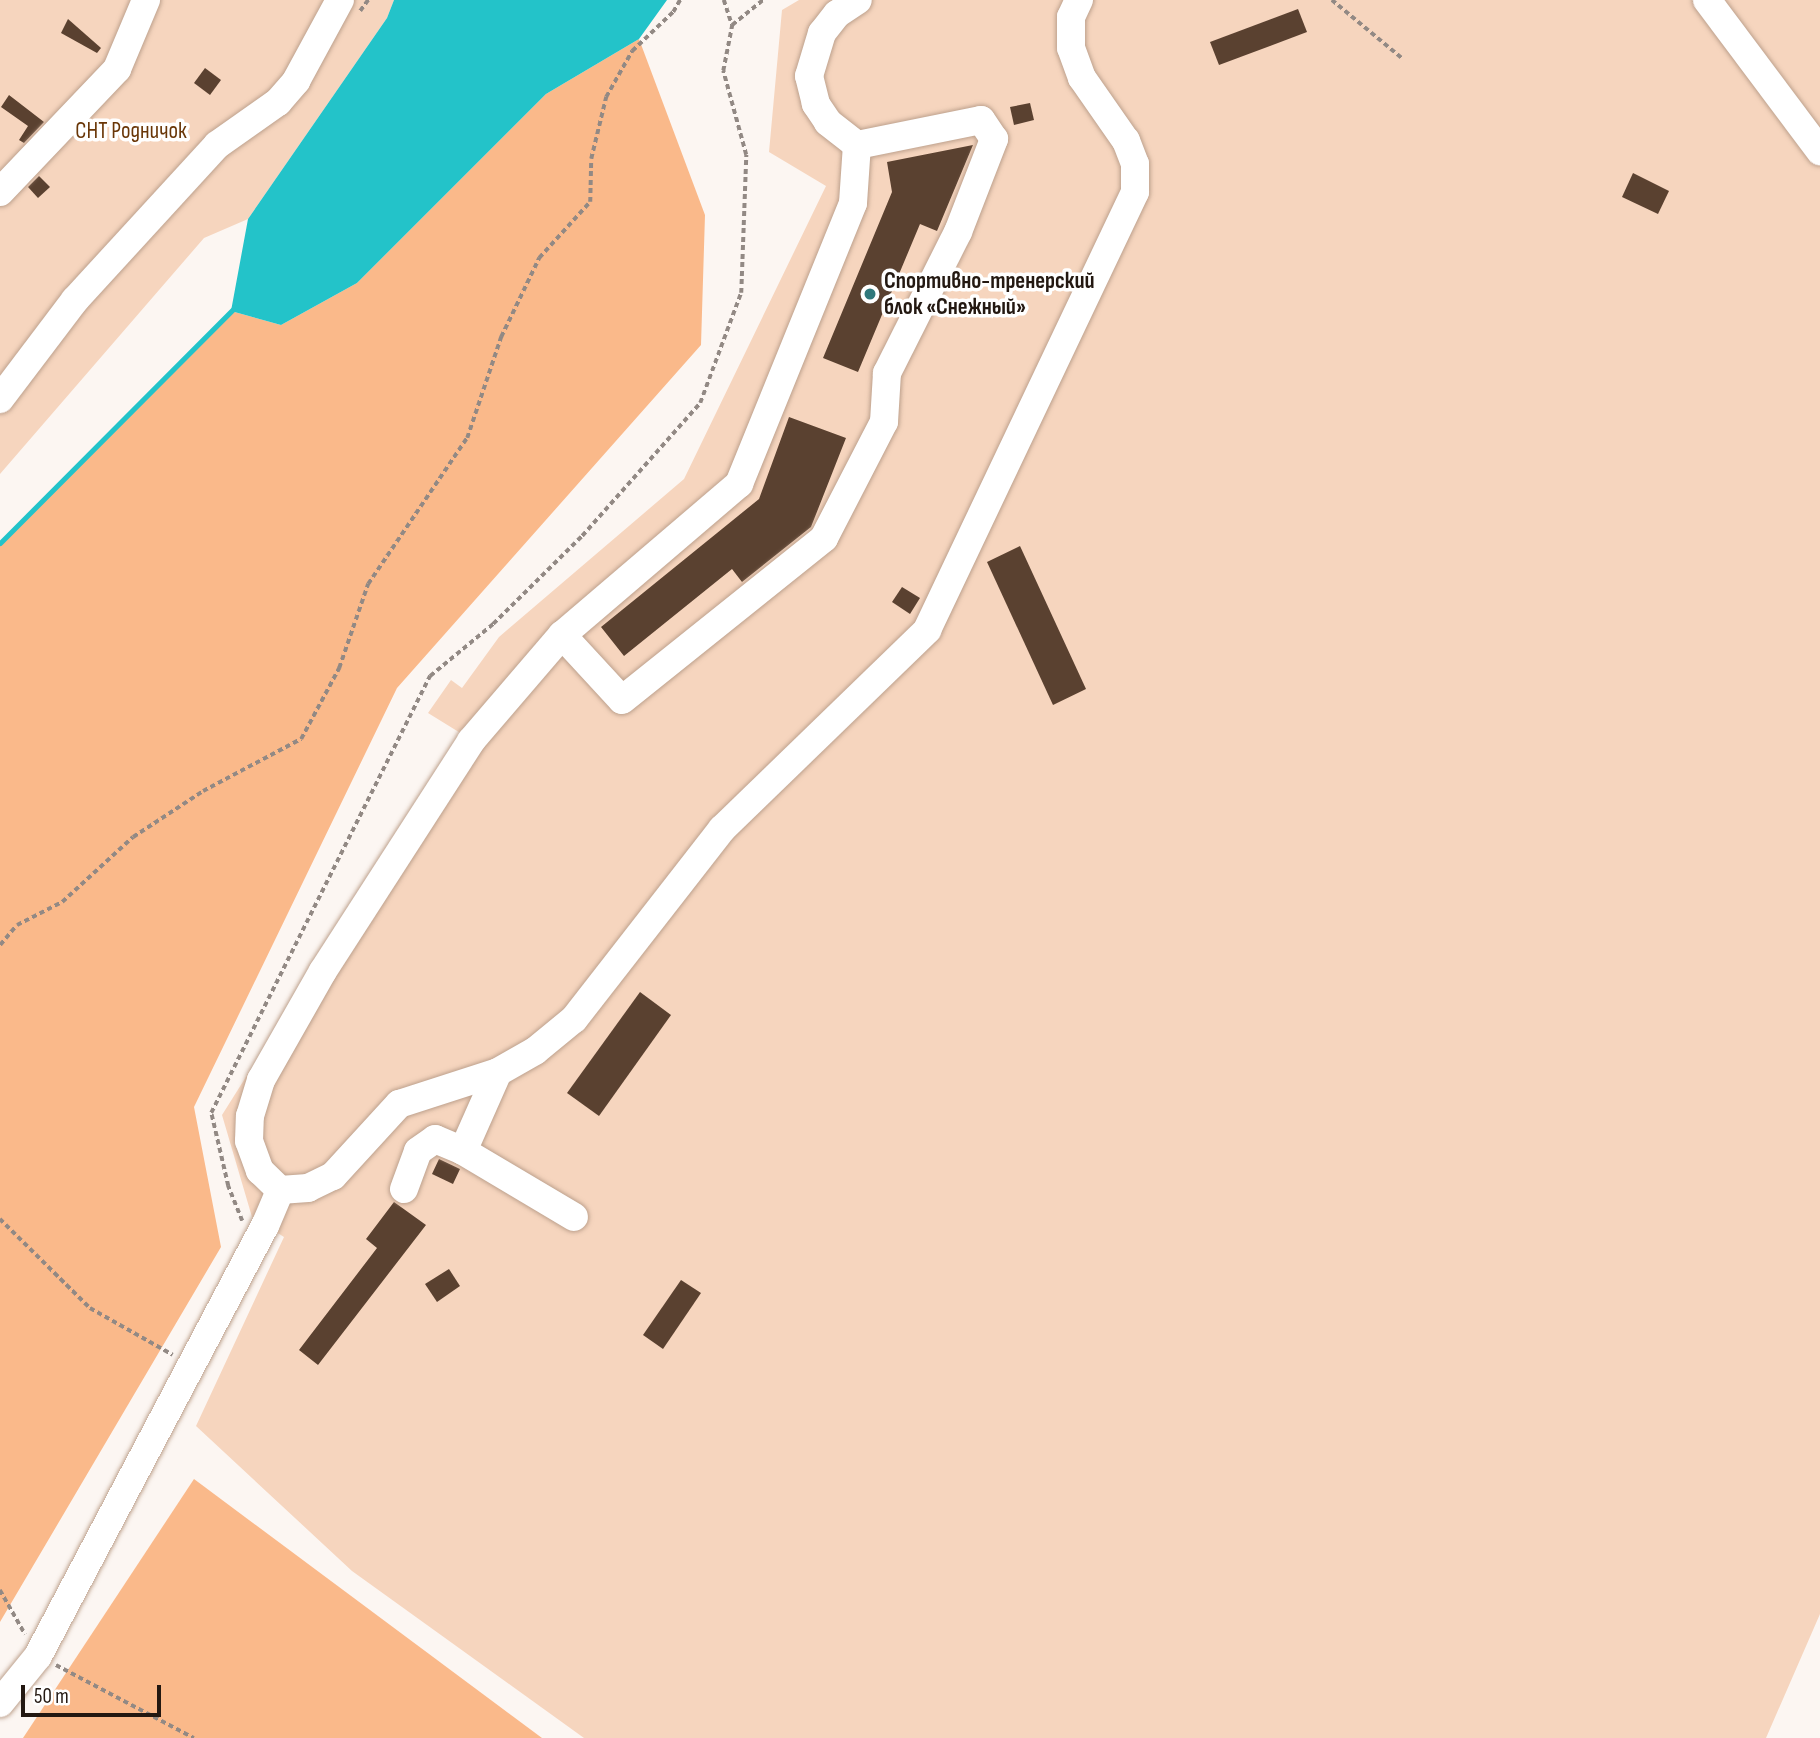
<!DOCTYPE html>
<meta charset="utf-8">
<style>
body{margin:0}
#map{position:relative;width:1820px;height:1738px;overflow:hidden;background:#fcf6f2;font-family:"Sofia Sans Condensed",sans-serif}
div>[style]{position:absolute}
.green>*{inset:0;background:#f6d5be}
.forest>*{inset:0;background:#fab98a}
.water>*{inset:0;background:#23c3c9}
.stream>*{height:5px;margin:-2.5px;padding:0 2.5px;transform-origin:2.5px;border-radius:2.5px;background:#23c3c9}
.building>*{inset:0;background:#5a4130}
.path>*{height:3.5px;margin-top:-1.75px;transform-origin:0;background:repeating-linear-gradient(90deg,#928984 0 5px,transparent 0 8.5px)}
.roads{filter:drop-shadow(0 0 2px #bda18d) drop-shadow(0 0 2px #bda18d)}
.minor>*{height:28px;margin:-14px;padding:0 14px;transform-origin:14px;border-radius:14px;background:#fff}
.dots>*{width:19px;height:19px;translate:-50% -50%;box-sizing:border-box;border:4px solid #fff;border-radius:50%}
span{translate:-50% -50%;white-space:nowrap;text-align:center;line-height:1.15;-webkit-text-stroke:7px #fff;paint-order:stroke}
.park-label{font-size:23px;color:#693607}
.poi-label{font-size:23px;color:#231811;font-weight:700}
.left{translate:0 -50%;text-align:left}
.scale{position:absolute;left:21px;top:1685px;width:140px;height:32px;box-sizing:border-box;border:4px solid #231811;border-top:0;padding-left:9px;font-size:21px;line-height:24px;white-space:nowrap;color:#231811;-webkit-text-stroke:5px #fff;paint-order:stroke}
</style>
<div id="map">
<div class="green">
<div style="clip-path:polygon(0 0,394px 0,387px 18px,248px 219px,204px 238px,0 474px)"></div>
<div style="clip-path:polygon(799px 0,1820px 0,1820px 1614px,1766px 1738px,584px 1738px,352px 1571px,196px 1426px,284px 1237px,252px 1217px,222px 1115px,462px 734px,428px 713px,451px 680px,462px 688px,499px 637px,684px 479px,826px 186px,769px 152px,782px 10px)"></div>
</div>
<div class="forest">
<div style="clip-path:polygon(639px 39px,705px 215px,701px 345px,397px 688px,194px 1107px,221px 1247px,0 1622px,0 543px,231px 311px,281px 325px,357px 283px,546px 94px)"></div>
<div style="clip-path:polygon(194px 1479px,542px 1738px,23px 1738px)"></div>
</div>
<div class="water">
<div style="clip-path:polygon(394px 0,667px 0,639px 39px,546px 94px,357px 283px,281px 325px,231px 311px,248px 219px,387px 18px)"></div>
</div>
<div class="stream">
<div style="left:0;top:543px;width:333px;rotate:-45.1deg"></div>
</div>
<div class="building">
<div style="clip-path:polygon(1298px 9px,1307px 32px,1219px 65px,1210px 42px)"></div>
<div style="clip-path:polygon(68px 19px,101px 48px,97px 53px,61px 33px)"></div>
<div style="clip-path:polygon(205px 68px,221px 80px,210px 95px,194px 83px)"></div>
<div style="clip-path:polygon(9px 95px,44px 122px,24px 143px,19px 140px,28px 126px,1px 107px)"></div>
<div style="clip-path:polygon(1030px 103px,1034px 120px,1014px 125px,1010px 107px)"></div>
<div style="clip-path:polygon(973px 145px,937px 231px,920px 224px,858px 372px,823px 358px,892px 192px,887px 162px)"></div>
<div style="clip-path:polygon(1633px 173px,1669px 191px,1658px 214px,1622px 197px)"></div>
<div style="clip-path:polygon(39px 176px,50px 187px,38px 198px,28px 187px)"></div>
<div style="clip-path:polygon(789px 417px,846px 438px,811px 527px,742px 582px,732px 569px,624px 656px,601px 627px,759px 499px)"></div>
<div style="clip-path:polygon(1020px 546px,1086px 689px,1053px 705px,987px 562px)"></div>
<div style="clip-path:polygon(902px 587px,920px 598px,910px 614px,892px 602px)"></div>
<div style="clip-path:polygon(640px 992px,671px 1015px,599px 1116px,567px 1093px)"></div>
<div style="clip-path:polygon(439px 1159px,460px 1169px,453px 1184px,432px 1174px)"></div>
<div style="clip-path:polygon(394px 1202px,426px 1225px,318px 1365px,299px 1350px,377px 1248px,366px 1239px)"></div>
<div style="clip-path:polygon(449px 1269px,460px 1286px,437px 1302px,425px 1284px)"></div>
<div style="clip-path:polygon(681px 1280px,701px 1293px,663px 1349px,643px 1335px)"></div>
</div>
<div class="path">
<div style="left:724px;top:0;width:26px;rotate:72deg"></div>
<div style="left:1332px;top:0;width:92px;rotate:39.7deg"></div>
<div style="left:360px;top:11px;width:14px;rotate:-54deg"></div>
<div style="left:0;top:945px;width:26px;rotate:-50deg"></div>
<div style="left:17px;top:925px;width:51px;rotate:-27.1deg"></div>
<div style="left:62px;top:902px;width:96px;rotate:-42.5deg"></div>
<div style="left:133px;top:837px;width:84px;rotate:-33.3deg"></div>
<div style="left:203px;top:791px;width:111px;rotate:-28deg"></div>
<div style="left:301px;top:739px;width:81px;rotate:-61.8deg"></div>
<div style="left:339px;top:668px;width:89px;rotate:-71deg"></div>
<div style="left:368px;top:584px;width:176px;rotate:-55.9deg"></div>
<div style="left:467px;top:438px;width:107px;rotate:-71.4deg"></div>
<div style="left:501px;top:337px;width:88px;rotate:-64.3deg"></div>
<div style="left:539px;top:258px;width:76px;rotate:-47.7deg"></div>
<div style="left:590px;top:202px;width:43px;rotate:-88.7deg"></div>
<div style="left:591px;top:159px;width:64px;rotate:-76.4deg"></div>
<div style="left:606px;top:97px;width:53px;rotate:-60.5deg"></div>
<div style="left:632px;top:51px;width:57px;rotate:-43.6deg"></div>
<div style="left:673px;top:12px;width:14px;rotate:-60deg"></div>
<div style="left:0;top:1219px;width:127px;rotate:44.7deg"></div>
<div style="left:90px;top:1308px;width:95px;rotate:29.5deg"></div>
<div style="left:242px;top:1221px;width:38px;rotate:-112deg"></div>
<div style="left:228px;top:1186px;width:75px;rotate:-103.1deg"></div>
<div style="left:211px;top:1113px;width:489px;rotate:-63.4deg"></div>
<div style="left:430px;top:676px;width:82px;rotate:-39.5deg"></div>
<div style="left:493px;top:624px;width:125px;rotate:-44.7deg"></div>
<div style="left:582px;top:536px;width:178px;rotate:-48.4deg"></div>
<div style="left:700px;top:403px;width:117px;rotate:-69.6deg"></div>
<div style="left:741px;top:293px;width:138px;rotate:-87.9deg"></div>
<div style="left:746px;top:155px;width:87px;rotate:-105.3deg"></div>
<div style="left:723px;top:71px;width:47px;rotate:-78.9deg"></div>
<div style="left:732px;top:25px;width:40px;rotate:-39deg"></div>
<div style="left:0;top:1590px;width:51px;rotate:60.4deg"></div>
<div style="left:56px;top:1665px;width:156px;rotate:27.9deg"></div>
</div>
<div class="roads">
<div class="minor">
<div style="left:1707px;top:0;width:189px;rotate:53.2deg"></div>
<div style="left:0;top:192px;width:170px;rotate:-46.4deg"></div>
<div style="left:117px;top:69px;width:75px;rotate:-67.2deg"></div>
<div style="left:0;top:399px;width:124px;rotate:-52.9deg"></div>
<div style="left:75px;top:300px;width:210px;rotate:-47.5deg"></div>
<div style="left:217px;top:145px;width:75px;rotate:-35.2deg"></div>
<div style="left:278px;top:102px;width:28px;rotate:-49deg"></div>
<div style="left:296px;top:81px;width:92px;rotate:-61.5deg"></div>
<div style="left:562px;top:635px;width:88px;rotate:47.3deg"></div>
<div style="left:622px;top:700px;width:259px;rotate:-38.7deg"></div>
<div style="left:824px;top:538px;width:131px;rotate:-62.7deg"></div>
<div style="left:884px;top:422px;width:49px;rotate:-86.5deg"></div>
<div style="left:887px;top:373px;width:158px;rotate:-63.3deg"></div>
<div style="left:958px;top:232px;width:100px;rotate:-68.8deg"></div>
<div style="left:994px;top:139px;width:23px;rotate:-124deg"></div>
<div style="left:981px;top:120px;width:126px;rotate:168.6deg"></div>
<div style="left:463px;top:1151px;width:129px;rotate:30.7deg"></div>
<div style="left:404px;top:1189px;width:40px;rotate:-69.8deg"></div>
<div style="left:418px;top:1151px;width:21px;rotate:-35deg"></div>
<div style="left:435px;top:1139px;width:30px;rotate:23deg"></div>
<div style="left:463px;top:1151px;width:86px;rotate:-66.1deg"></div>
<div style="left:280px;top:1190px;width:28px;rotate:-4deg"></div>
<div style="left:308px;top:1188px;width:28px;rotate:-26deg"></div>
<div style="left:333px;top:1176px;width:98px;rotate:-47.5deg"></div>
<div style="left:399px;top:1104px;width:104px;rotate:-17.9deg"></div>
<div style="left:498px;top:1072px;width:43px;rotate:-29.6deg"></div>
<div style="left:535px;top:1051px;width:50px;rotate:-39.4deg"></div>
<div style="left:574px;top:1019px;width:241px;rotate:-52.1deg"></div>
<div style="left:722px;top:829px;width:286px;rotate:-44.1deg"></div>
<div style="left:927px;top:630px;width:485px;rotate:-64.6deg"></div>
<div style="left:1135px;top:192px;width:28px;rotate:-90deg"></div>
<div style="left:1135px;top:164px;width:25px;rotate:-111deg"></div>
<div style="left:1126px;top:141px;width:77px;rotate:-124.9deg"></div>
<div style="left:1082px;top:78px;width:32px;rotate:-110deg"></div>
<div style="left:1071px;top:48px;width:31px;rotate:-90deg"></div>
<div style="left:1071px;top:17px;width:19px;rotate:-65deg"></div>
<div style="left:0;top:1703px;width:60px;rotate:-51deg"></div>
<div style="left:38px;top:1656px;width:486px;rotate:-62.2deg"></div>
<div style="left:265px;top:1226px;width:39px;rotate:-67deg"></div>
<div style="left:280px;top:1190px;width:28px;rotate:-136deg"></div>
<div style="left:260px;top:1171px;width:32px;rotate:-110deg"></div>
<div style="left:249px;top:1141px;width:25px;rotate:-88deg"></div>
<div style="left:250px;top:1116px;width:38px;rotate:-73deg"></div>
<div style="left:261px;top:1080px;width:125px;rotate:-60.4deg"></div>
<div style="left:323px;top:971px;width:274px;rotate:-57.2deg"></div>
<div style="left:471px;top:741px;width:140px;rotate:-49.4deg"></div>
<div style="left:562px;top:635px;width:233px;rotate:-40.5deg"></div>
<div style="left:739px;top:484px;width:303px;rotate:-67.9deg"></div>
<div style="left:853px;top:203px;width:58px;rotate:-86.1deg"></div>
<div style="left:857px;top:145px;width:37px;rotate:-142deg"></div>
<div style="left:828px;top:122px;width:22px;rotate:-124deg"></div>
<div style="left:816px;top:104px;width:29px;rotate:-104deg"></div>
<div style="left:809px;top:76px;width:45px;rotate:-73.2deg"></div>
<div style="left:822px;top:33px;width:24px;rotate:-52deg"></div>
<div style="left:837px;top:14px;width:25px;rotate:-34deg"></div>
</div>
</div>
<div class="dots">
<div style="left:870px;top:294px;background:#2f787b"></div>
</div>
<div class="park-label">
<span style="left:131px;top:131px">СНТ Родничок</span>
</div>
<div class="poi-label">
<span class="left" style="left:884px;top:294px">Спортивно-тренерский<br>блок «Снежный»</span>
</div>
<div class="scale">50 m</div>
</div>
